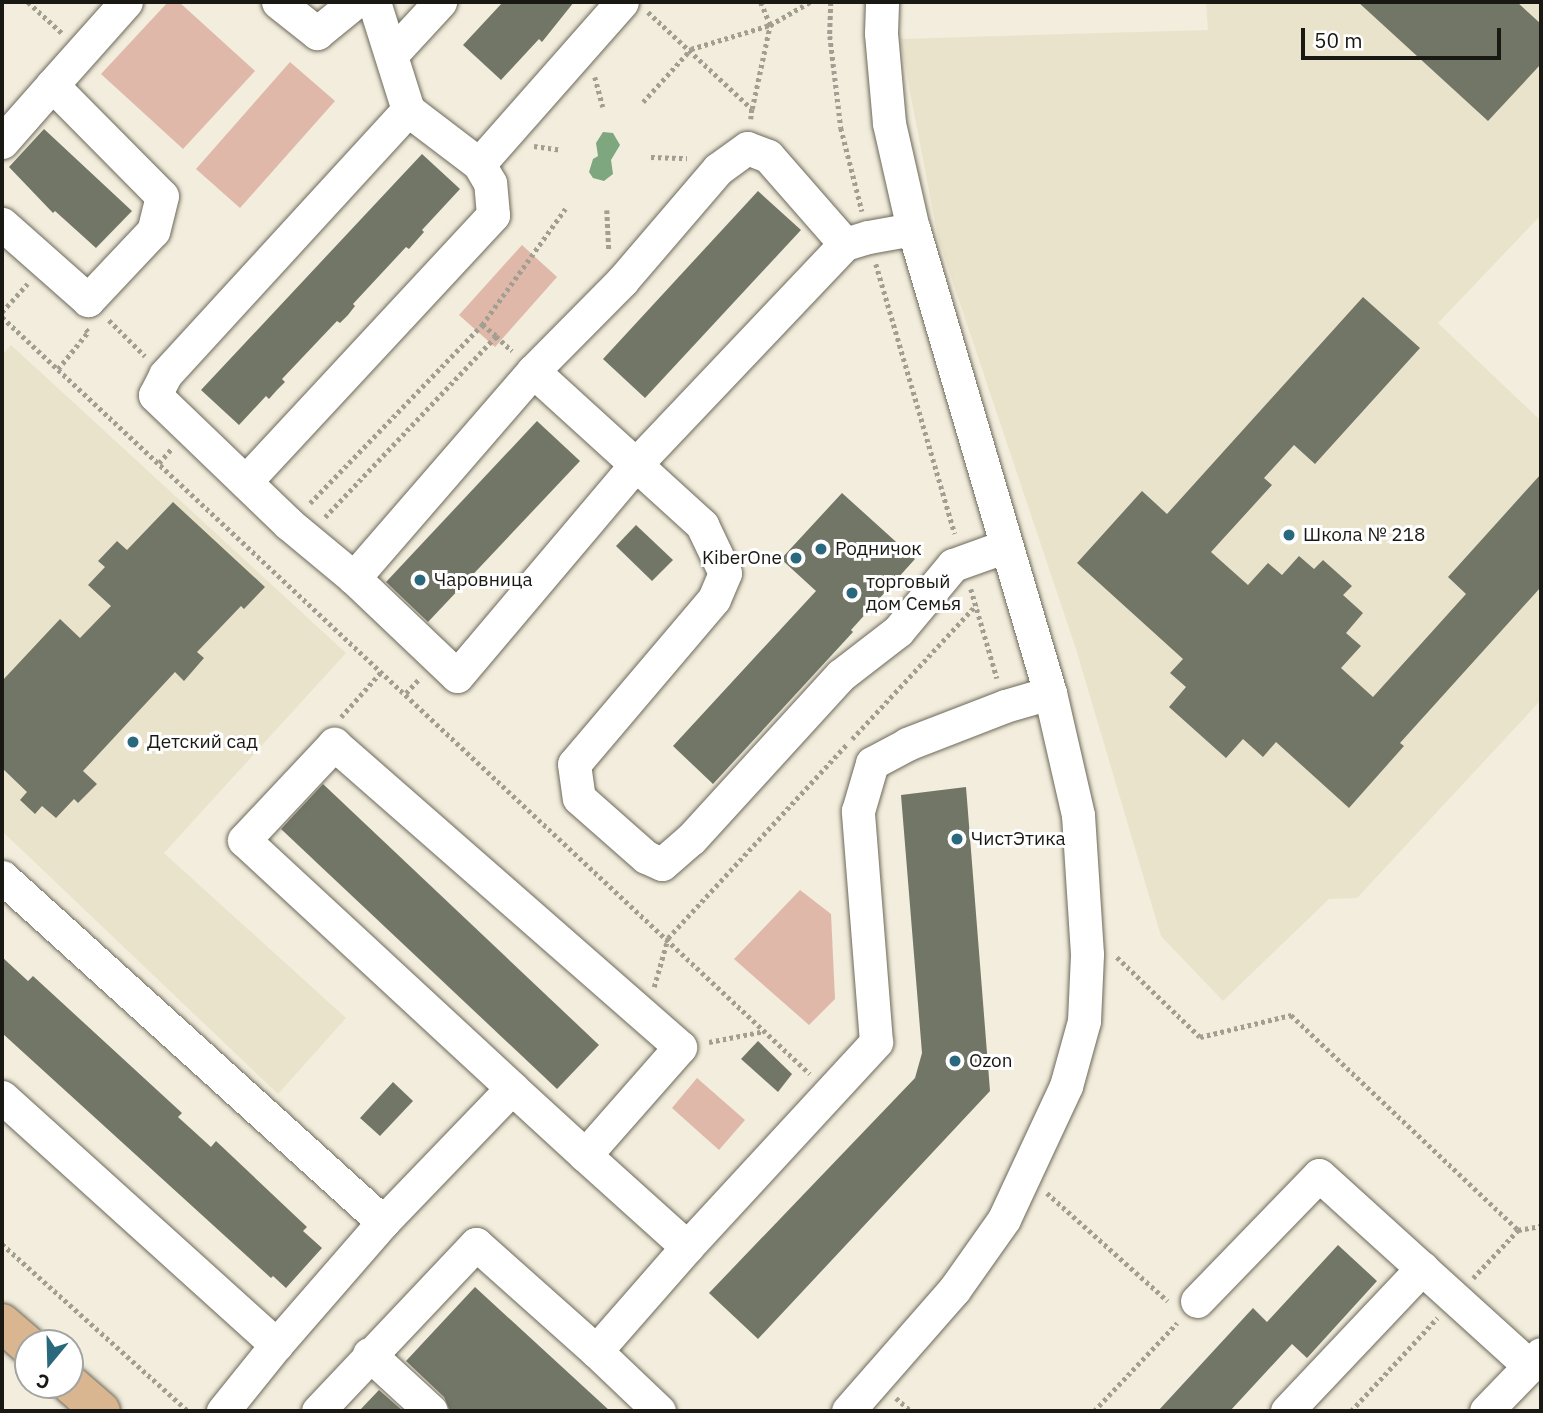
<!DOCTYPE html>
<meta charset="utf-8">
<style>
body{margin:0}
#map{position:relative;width:1543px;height:1413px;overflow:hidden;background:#f2eddc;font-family:"IBM Plex Sans",sans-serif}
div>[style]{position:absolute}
.built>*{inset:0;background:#eae3cb}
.green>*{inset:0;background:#dfb8aa}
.water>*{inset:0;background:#7ea780}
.building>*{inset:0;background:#727667}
.path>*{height:4.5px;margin-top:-2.25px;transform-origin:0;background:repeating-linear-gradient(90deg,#a29f92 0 3.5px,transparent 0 7px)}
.roads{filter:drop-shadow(0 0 2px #6d695b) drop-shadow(0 0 2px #6d695b)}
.minor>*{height:33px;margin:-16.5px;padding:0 16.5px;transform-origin:16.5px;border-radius:16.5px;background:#fff}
.major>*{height:38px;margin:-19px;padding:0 19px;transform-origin:19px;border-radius:19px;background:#d9b68f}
.dots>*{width:19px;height:19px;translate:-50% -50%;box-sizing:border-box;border:4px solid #fff;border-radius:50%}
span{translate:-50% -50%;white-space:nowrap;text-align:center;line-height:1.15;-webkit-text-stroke:6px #fff;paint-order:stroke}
.poi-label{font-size:19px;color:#191812}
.left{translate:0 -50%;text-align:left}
.right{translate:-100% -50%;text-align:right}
.frame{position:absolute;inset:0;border:4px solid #191812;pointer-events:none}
.north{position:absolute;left:14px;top:1329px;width:70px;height:70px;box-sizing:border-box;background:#fff;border:2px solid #a3a3a0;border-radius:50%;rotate:199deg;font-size:19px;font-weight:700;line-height:28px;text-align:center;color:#191812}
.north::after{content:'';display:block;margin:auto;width:24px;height:32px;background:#2a687e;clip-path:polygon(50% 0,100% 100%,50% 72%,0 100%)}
.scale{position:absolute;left:1301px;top:28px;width:200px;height:32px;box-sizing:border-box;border:4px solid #191812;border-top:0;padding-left:9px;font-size:21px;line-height:24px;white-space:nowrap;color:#191812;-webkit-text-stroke:5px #fff;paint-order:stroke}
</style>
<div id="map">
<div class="built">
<div style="clip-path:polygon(1206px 2px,1541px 2px,1541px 215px,1438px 323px,1541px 421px,1541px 700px,1357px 898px,1329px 899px,1223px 1001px,1161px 936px,1076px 649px,938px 238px,900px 39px,1208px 30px)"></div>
<div style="clip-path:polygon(11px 345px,346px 653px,164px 853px,346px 1018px,278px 1094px,2px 831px,2px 355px)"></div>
</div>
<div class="green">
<div style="clip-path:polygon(168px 2px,179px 2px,255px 71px,183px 149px,101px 74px)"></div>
<div style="clip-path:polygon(290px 62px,335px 101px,240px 208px,196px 169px)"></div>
<div style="clip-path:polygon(522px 245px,557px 277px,495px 347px,459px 315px)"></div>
<div style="clip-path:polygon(800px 890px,831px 914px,835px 999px,809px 1025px,734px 959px)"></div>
<div style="clip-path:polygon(697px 1078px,745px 1120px,719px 1150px,672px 1108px)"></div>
</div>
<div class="water">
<div style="clip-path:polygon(603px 132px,613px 133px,620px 145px,611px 160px,613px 174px,604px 181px,593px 178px,589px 172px,593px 159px,598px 156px,596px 143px)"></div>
</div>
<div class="building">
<div style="clip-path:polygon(503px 2px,574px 2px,542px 42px,539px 39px,501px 80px,463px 45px)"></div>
<div style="clip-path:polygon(1358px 2px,1517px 2px,1541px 24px,1541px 64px,1488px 121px)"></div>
<div style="clip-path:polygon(44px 129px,132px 211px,96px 248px,55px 211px,53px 213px,9px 167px)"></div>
<div style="clip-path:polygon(422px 154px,460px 189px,422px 230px,424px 232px,409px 249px,406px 247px,353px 304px,355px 306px,348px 315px,340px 323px,337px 321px,282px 379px,285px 382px,277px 390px,269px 399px,266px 396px,239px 425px,201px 390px)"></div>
<div style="clip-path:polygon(758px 191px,801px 230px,645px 398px,603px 359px)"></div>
<div style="clip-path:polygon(1363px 297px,1420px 348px,1315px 464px,1294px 445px,1264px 478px,1272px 485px,1211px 552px,1248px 585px,1268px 563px,1282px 575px,1299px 556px,1314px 569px,1323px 560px,1352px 586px,1343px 595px,1363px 613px,1346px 633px,1361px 646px,1341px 668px,1373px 697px,1466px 594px,1448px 577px,1541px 474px,1541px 587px,1400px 743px,1404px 746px,1349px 808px,1276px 742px,1263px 757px,1243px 739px,1226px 758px,1169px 707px,1186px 687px,1170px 673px,1183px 659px,1077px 563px,1142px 491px,1167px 514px)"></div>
<div style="clip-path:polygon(537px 421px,580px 461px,428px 622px,386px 582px)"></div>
<div style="clip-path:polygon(842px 493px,915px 559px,851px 630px,853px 632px,713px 784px,673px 746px,816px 591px,781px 559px)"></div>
<div style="clip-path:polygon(173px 502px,265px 587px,244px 609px,241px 606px,197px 652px,204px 658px,184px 681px,175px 672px,83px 771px,97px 784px,78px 803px,74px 799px,56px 818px,42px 806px,35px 814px,20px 800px,27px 792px,2px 768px,2px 681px,60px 619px,80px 638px,111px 606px,88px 585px,105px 567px,98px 561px,117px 541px,127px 550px)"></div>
<div style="clip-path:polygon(636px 525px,673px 560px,652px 581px,616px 546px)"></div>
<div style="clip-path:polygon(323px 784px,599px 1045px,557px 1089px,281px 829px)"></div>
<div style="clip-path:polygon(966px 787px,990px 1091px,758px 1339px,709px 1293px,915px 1078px,922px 1053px,901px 795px)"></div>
<div style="clip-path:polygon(2px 957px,28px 981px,33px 976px,182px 1113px,178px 1117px,211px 1147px,216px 1141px,307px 1227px,303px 1231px,322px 1248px,286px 1288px,273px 1276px,271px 1278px,2px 1033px)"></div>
<div style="clip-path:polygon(758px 1041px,792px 1074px,778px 1092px,741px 1059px)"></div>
<div style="clip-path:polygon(393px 1082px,413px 1101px,380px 1136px,360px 1118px)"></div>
<div style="clip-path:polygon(1338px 1245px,1377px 1281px,1307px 1358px,1292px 1344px,1230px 1411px,1158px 1411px,1253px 1308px,1267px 1322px)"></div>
<div style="clip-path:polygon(475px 1287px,610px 1411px,450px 1411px,444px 1397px,406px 1361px)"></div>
<div style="clip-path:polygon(379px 1390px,403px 1411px,359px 1411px)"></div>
</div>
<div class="path">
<div style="left:28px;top:2px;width:46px;rotate:42.4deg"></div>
<div style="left:831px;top:2px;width:34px;rotate:92deg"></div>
<div style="left:830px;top:36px;width:93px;rotate:83.2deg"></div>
<div style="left:841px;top:128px;width:86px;rotate:75.8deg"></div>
<div style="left:648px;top:12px;width:142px;rotate:43deg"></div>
<div style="left:752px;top:109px;width:10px;rotate:96deg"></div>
<div style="left:595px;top:77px;width:31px;rotate:75deg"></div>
<div style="left:643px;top:102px;width:72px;rotate:-47.8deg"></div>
<div style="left:691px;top:49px;width:83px;rotate:-16.9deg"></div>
<div style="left:770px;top:25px;width:46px;rotate:-29.9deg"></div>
<div style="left:752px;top:109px;width:86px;rotate:-77.9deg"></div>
<div style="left:770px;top:25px;width:25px;rotate:-113deg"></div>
<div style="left:534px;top:146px;width:27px;rotate:8deg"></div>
<div style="left:651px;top:157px;width:36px;rotate:2deg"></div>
<div style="left:607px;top:210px;width:41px;rotate:87.2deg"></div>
<div style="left:876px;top:264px;width:281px;rotate:73.7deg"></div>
<div style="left:2px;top:312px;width:38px;rotate:-48deg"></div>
<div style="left:2px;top:317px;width:1107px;rotate:43.13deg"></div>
<div style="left:109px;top:320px;width:51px;rotate:45deg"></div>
<div style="left:496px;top:336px;width:18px;rotate:-142deg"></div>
<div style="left:482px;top:325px;width:143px;rotate:-54.4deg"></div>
<div style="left:58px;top:369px;width:48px;rotate:-51deg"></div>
<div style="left:88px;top:332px;width:4px;rotate:-135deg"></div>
<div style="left:159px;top:463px;width:18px;rotate:-49deg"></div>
<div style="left:310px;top:503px;width:248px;rotate:-46deg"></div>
<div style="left:325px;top:517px;width:249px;rotate:-46.6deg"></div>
<div style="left:496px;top:336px;width:22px;rotate:43deg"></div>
<div style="left:971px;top:589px;width:93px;rotate:73.7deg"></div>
<div style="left:406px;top:693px;width:21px;rotate:-47deg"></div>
<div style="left:341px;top:717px;width:60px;rotate:-48.4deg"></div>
<div style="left:852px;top:739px;width:183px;rotate:-47.2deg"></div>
<div style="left:1117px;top:957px;width:115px;rotate:43.9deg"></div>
<div style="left:1200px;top:1037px;width:94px;rotate:-13.6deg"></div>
<div style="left:1291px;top:1015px;width:313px;rotate:43.4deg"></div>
<div style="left:1518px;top:1230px;width:23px;rotate:-10deg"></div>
<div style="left:654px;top:987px;width:51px;rotate:-74.1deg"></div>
<div style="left:668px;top:938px;width:263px;rotate:-47.3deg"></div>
<div style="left:709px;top:1042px;width:57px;rotate:-11.1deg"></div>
<div style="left:1047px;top:1193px;width:162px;rotate:41.8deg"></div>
<div style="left:2px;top:1244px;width:250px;rotate:41.9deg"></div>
<div style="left:1473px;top:1278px;width:66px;rotate:-46.8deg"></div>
<div style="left:896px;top:1398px;width:20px;rotate:41deg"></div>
<div style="left:1094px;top:1411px;width:121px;rotate:-46.7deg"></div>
<div style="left:1351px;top:1411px;width:127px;rotate:-47.2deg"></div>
</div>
<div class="roads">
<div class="minor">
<div style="left:278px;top:2px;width:50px;rotate:38.5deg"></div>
<div style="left:317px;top:33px;width:49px;rotate:-39.2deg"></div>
<div style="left:374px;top:2px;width:113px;rotate:72.5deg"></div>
<div style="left:408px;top:110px;width:89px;rotate:37.3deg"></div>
<div style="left:479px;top:164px;width:216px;rotate:-48.6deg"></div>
<div style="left:392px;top:54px;width:71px;rotate:-47.3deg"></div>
<div style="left:52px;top:85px;width:111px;rotate:-48.3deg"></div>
<div style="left:2px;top:142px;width:76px;rotate:-48.7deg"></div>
<div style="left:52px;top:85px;width:156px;rotate:45.3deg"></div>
<div style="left:162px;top:196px;width:36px;rotate:104deg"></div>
<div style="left:153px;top:231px;width:95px;rotate:133.3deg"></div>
<div style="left:88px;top:300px;width:115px;rotate:-138.5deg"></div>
<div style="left:845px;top:244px;width:117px;rotate:-131.2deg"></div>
<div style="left:768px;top:156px;width:22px;rotate:-159deg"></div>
<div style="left:747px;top:148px;width:36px;rotate:144deg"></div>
<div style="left:718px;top:169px;width:148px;rotate:130.6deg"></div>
<div style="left:622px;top:281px;width:127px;rotate:134.7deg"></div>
<div style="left:533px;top:371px;width:274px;rotate:130.9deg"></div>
<div style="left:354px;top:578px;width:142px;rotate:43.6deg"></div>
<div style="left:457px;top:676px;width:279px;rotate:-49.8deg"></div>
<div style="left:637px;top:463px;width:302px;rotate:-46.5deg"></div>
<div style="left:845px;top:244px;width:24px;rotate:-17deg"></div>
<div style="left:868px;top:237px;width:46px;rotate:-10.1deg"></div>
<div style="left:533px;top:371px;width:229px;rotate:42.3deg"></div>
<div style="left:702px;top:525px;width:53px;rotate:64.4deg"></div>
<div style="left:725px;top:573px;width:28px;rotate:113deg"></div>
<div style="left:714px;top:599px;width:216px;rotate:130.3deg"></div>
<div style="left:574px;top:764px;width:34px;rotate:82deg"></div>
<div style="left:579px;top:798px;width:89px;rotate:41.4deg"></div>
<div style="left:646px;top:857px;width:17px;rotate:24deg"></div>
<div style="left:662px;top:864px;width:38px;rotate:-41deg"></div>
<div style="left:691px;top:839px;width:222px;rotate:-47.6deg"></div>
<div style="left:841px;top:675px;width:72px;rotate:-37.7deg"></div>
<div style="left:898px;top:631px;width:86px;rotate:-50.2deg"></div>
<div style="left:953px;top:565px;width:56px;rotate:-19.7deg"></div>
<div style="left:246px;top:481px;width:363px;rotate:-47.1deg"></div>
<div style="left:493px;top:215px;width:32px;rotate:-95deg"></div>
<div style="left:490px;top:183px;width:22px;rotate:-120deg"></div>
<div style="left:354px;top:578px;width:85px;rotate:-140.3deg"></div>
<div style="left:289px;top:524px;width:186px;rotate:-136.1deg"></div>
<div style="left:155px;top:395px;width:22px;rotate:-63deg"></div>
<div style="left:165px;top:375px;width:360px;rotate:-47.5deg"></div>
<div style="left:2px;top:877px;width:514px;rotate:42.16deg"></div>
<div style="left:383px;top:1222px;width:163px;rotate:131deg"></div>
<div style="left:2px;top:1097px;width:370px;rotate:42.1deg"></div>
<div style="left:276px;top:1345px;width:85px;rotate:128.8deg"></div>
<div style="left:383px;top:1222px;width:186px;rotate:-46.1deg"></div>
<div style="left:512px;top:1088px;width:365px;rotate:-137.2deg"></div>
<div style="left:244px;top:840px;width:132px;rotate:-46.8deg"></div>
<div style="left:334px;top:744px;width:460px;rotate:41.2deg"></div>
<div style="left:680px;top:1047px;width:144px;rotate:131.3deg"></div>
<div style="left:585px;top:1155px;width:99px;rotate:-137.5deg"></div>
<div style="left:687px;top:1247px;width:279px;rotate:-47.3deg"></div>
<div style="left:876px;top:1042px;width:232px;rotate:-94.5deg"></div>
<div style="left:858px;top:811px;width:50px;rotate:-73.7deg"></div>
<div style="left:872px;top:763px;width:40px;rotate:-28deg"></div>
<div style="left:907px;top:744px;width:105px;rotate:-21.2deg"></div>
<div style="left:1005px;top:706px;width:47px;rotate:-16.1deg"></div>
<div style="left:1197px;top:1301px;width:175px;rotate:-45.9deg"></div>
<div style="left:1319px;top:1175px;width:285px;rotate:42.2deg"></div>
<div style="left:596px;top:1351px;width:87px;rotate:43.6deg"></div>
<div style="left:369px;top:1354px;width:84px;rotate:42.6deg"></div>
<div style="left:318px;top:1411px;width:230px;rotate:-46.6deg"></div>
<div style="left:476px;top:1244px;width:161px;rotate:41.7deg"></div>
<div style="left:596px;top:1351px;width:138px;rotate:-48.8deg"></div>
<div style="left:687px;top:1247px;width:137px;rotate:-138deg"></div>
<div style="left:848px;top:1411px;width:161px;rotate:-48.8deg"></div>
<div style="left:954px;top:1290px;width:87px;rotate:-54.8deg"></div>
<div style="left:1004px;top:1219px;width:147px;rotate:-65deg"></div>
<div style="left:1066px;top:1086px;width:67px;rotate:-74.5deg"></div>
<div style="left:1084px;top:1021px;width:67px;rotate:-87.4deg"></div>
<div style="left:1087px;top:954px;width:139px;rotate:-93.7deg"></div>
<div style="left:1078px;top:815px;width:125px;rotate:-102.9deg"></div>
<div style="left:1050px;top:693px;width:484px;rotate:-106.4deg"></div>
<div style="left:913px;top:229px;width:109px;rotate:-102.8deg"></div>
<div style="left:889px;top:123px;width:90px;rotate:-95.1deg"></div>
<div style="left:881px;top:33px;width:31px;rotate:-88deg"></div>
<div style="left:1287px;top:1411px;width:197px;rotate:-46.6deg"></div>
<div style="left:1486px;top:1411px;width:79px;rotate:-46deg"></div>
</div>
<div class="major">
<div style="left:2px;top:1323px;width:35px;rotate:41deg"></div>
<div style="left:70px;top:1384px;width:41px;rotate:41.1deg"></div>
</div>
</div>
<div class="dots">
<div style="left:1289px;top:535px;background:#2a687e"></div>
<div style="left:821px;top:549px;background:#2a687e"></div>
<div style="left:796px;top:558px;background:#2a687e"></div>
<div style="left:420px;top:580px;background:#2a687e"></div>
<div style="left:852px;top:593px;background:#2a687e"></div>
<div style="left:133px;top:742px;background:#2a687e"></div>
<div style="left:957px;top:839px;background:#2a687e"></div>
<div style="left:955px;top:1061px;background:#2a687e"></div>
</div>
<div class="poi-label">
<span class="left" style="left:1303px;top:535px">Школа № 218</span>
<span class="left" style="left:835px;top:549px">Родничок</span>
<span class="right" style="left:782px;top:558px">KiberOne</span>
<span class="left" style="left:434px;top:580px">Чаровница</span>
<span class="left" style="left:866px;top:593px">торговый<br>дом Семья</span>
<span class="left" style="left:147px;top:742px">Детский сад</span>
<span class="left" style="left:971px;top:839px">ЧистЭтика</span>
<span class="left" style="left:969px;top:1061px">Ozon</span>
</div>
<div class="frame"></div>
<div class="north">С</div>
<div class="scale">50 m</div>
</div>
